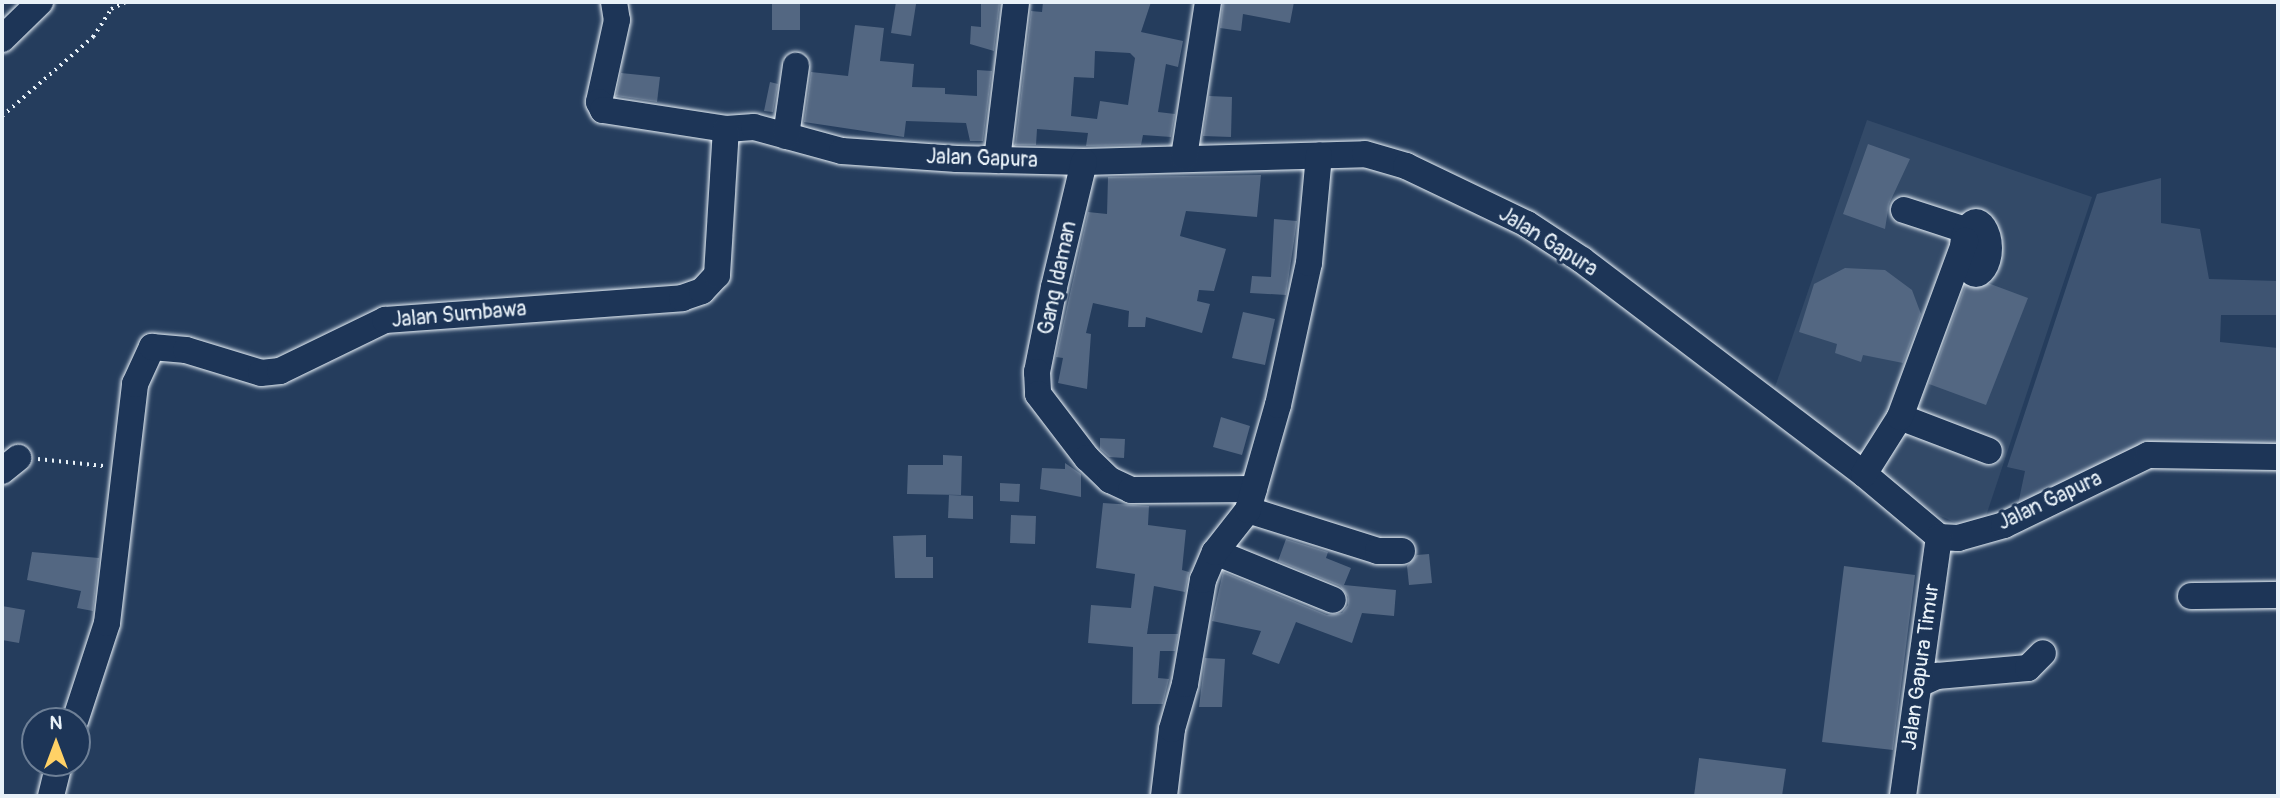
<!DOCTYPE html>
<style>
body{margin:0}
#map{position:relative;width:2280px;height:798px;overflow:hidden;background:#253d5d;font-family:Pangolin,sans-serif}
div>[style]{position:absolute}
.built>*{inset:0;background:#334a68}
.green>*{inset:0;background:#3e5472}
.building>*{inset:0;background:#536782}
.path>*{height:3.5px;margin-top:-1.75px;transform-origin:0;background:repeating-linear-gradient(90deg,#e8f1f8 0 2px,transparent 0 7px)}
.roads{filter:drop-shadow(0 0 2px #e8f1f8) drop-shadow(0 0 2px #e8f1f8)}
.minor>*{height:26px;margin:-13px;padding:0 13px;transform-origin:13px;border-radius:13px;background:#1d3557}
.minor>.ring{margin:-13px;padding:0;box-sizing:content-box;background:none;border:26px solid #1d3557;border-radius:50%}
span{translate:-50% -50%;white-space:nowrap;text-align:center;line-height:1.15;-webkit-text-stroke:6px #1d3557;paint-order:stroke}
.street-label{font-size:21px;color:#e8f1f8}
.frame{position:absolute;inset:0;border:4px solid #e8f1f8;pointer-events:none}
.north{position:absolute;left:21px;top:707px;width:70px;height:70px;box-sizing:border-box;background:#1d3557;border:2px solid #6e8097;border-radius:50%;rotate:0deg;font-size:19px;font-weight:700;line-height:28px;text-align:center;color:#e8f1f8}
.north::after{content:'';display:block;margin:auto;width:24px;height:32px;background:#ffd166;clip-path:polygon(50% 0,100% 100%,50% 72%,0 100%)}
</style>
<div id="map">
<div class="built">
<div style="clip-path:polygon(1867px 120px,2092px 197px,1985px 519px,1961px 525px,1936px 514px,1774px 390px)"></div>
</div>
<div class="green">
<div style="clip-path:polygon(2161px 178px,2161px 223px,2200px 229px,2209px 279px,2278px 281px,2278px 315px,2221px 315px,2220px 342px,2278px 348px,2278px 448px,2174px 444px,2017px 509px,2025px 471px,2007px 467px,2097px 194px)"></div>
</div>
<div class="building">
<div style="clip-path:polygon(772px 2px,800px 2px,800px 30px,772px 30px)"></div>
<div style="clip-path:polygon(896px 2px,916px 4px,911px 36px,891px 33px)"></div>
<div style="clip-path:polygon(981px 2px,1000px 2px,994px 51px,970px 44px,971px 26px,981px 27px)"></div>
<div style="clip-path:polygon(evenodd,1043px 2px,1151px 2px,1141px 32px,1183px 41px,1178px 67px,1166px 64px,1158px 112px,1175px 114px,1171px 137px,1143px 135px,1141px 145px,1086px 146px,1088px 133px,1037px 129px,1036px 145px,1015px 145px,1031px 11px,1042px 12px,1043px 2px,1095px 51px,1130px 53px,1135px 58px,1128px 105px,1100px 101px,1097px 119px,1071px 116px,1074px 77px,1094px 78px,1095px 51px)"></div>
<div style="clip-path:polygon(1223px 2px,1294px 2px,1290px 23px,1243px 14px,1241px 31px,1220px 28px)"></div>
<div style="clip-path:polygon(855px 25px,884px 28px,880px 61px,914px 64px,912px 87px,945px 88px,945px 94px,977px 96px,977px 70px,992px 71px,983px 141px,970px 141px,966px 123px,906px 121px,904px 137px,804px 122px,811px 72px,848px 76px)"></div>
<div style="clip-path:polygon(621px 73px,660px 77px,657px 102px,616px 96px)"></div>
<div style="clip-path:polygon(770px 82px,778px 84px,773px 112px,764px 111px)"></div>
<div style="clip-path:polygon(1209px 96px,1232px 97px,1231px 137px,1203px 136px)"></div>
<div style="clip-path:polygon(1868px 144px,1910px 159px,1889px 204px,1885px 229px,1843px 214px)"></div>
<div style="clip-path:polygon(1261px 175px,1257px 217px,1186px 211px,1180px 236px,1226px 249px,1214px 291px,1199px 290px,1197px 301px,1210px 304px,1202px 333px,1146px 317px,1145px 327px,1128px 327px,1129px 311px,1093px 303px,1086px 333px,1091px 334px,1087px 389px,1058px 383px,1063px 358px,1056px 357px,1088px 212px,1107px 214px,1108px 177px)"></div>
<div style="clip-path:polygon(1274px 219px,1297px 221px,1286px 295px,1250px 293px,1252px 276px,1271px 277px)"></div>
<div style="clip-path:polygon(1845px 268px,1885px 270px,1912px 290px,1921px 314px,1903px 363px,1863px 355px,1861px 362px,1835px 353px,1837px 344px,1799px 332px,1814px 284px)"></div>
<div style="clip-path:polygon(1969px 276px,2028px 298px,1986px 405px,1929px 384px)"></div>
<div style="clip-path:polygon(1243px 312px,1275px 319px,1265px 365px,1232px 358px)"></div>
<div style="clip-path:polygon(1221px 417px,1250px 426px,1242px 455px,1213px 447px)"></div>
<div style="clip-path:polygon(1100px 438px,1125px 439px,1124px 458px,1109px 457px,1100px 449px)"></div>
<div style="clip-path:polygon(943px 455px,962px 456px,961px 495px,907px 494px,908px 465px,943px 465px)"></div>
<div style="clip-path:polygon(1065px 463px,1081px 474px,1081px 497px,1040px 489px,1042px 468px,1065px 469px)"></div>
<div style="clip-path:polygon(1000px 483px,1020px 484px,1019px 502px,1000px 501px)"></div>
<div style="clip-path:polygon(949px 495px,973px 496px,973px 519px,948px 518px)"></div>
<div style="clip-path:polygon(1103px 503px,1149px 506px,1148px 525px,1186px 530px,1182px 570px,1189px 572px,1185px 592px,1154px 586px,1147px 634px,1178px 634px,1175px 651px,1160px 651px,1158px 678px,1169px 679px,1163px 704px,1132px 704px,1133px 647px,1088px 643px,1091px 605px,1131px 608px,1135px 574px,1096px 568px)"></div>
<div style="clip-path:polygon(1011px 515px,1036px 516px,1035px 544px,1010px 543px)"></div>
<div style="clip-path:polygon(926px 535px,926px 557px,933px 557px,933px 578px,895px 578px,893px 536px)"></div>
<div style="clip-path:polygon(1286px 539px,1328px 552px,1326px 558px,1351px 568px,1344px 585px,1396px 590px,1394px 616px,1362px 613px,1352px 643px,1296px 622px,1279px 664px,1252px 654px,1261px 631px,1212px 621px,1223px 572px,1327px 615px,1342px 613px,1348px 605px,1348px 597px,1340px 586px,1278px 561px)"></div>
<div style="clip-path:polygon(32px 552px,99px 558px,93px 611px,77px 608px,81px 591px,27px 580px)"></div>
<div style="clip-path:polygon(1429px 554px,1432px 583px,1409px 585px,1407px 566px,1417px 555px)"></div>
<div style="clip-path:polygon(1844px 566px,1915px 575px,1893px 750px,1822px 742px)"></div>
<div style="clip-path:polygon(2px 606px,25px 610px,19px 643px,2px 640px)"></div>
<div style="clip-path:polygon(1205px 658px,1225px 659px,1222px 707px,1199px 707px)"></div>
<div style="clip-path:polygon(1699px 758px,1786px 769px,1782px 796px,1694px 796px)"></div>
</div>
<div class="path">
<div style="left:2px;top:116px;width:121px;rotate:-41deg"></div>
<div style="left:93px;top:37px;width:33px;rotate:-57deg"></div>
<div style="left:111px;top:9px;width:17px;rotate:-25deg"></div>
<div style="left:38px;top:459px;width:66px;rotate:6.1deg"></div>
</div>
<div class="roads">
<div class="minor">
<div style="left:614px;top:2px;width:18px;rotate:81deg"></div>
<div style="left:617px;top:20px;width:84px;rotate:102.4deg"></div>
<div style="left:599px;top:102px;width:9px;rotate:63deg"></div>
<div style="left:603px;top:110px;width:124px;rotate:8.8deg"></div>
<div style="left:726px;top:129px;width:28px;rotate:-4deg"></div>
<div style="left:754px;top:127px;width:91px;rotate:15.3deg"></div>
<div style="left:842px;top:151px;width:115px;rotate:4deg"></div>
<div style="left:957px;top:159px;width:127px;rotate:1.4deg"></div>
<div style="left:1084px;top:162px;width:281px;rotate:-1.6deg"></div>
<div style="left:1365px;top:154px;width:43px;rotate:16.3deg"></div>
<div style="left:1406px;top:166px;width:134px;rotate:25.6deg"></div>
<div style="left:1527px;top:224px;width:66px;rotate:33.2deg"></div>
<div style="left:1582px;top:260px;width:354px;rotate:37.2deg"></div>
<div style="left:1864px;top:474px;width:98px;rotate:40deg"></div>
<div style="left:1939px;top:537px;width:19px;rotate:3deg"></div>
<div style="left:1958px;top:538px;width:48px;rotate:-15.8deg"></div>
<div style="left:2004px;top:525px;width:160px;rotate:-25.9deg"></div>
<div style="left:2148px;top:455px;width:130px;rotate:0.9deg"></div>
<div style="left:2px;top:39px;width:53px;rotate:-44.2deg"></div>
<div style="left:786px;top:136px;width:71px;rotate:-81.9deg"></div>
<div style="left:1184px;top:157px;width:157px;rotate:-81.2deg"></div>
<div style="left:997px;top:160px;width:159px;rotate:-83.1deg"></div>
<div style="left:1084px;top:162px;width:129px;rotate:103.5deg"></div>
<div style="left:1054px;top:287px;width:87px;rotate:101.3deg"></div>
<div style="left:1037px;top:372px;width:22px;rotate:87deg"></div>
<div style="left:1038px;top:394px;width:81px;rotate:52.6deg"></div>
<div style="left:1087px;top:458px;width:32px;rotate:44deg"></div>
<div style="left:1110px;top:480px;width:23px;rotate:25deg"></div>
<div style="left:1131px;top:490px;width:123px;rotate:-0.5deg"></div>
<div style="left:1904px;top:210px;width:61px;rotate:18.1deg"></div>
<div class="ring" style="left:1963px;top:222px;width:-4px;height:-4px"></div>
<div style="left:1900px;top:417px;width:95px;rotate:20.9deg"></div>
<div style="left:2px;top:471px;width:21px;rotate:-39deg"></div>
<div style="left:1864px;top:474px;width:67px;rotate:-57.7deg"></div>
<div style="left:1900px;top:417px;width:188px;rotate:-69.7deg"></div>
<div style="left:1248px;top:510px;width:136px;rotate:17.5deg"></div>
<div style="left:1378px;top:551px;width:24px"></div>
<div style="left:1215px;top:552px;width:127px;rotate:22.1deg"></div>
<div style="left:2191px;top:596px;width:87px;rotate:-0.7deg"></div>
<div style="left:1919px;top:684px;width:20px;rotate:-24deg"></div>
<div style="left:1937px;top:676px;width:91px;rotate:-5deg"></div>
<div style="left:2028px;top:668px;width:21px;rotate:-45deg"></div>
<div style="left:75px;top:721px;width:103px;rotate:-71.9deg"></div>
<div style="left:107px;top:623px;width:241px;rotate:-83.3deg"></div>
<div style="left:135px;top:384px;width:41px;rotate:-65.3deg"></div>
<div style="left:152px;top:347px;width:34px;rotate:5deg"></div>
<div style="left:186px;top:350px;width:78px;rotate:17deg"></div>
<div style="left:261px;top:373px;width:19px;rotate:-6deg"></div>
<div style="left:280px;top:371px;width:117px;rotate:-25.9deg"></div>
<div style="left:385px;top:320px;width:298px;rotate:-4.2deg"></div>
<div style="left:682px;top:298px;width:21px;rotate:-19deg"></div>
<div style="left:702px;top:291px;width:22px;rotate:-47deg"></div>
<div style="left:717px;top:275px;width:146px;rotate:-86.5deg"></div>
<div style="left:51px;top:796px;width:34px;rotate:-76deg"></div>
<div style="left:1164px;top:796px;width:67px;rotate:-83.2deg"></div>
<div style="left:1172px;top:729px;width:47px;rotate:-73.9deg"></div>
<div style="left:1185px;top:684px;width:106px;rotate:-80.2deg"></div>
<div style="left:1203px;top:580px;width:30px;rotate:-67deg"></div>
<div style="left:1215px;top:552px;width:53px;rotate:-51.8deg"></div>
<div style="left:1248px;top:510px;width:109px;rotate:-74.1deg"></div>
<div style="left:1278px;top:405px;width:145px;rotate:-77.7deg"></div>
<div style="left:1309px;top:263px;width:108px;rotate:-84.7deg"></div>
<div style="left:1903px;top:796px;width:261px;rotate:-82.1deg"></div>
</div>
</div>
<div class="street-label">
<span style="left:982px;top:159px;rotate:2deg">Jalan Gapura</span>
<span style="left:1548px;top:242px;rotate:32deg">Jalan Gapura</span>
<span style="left:1058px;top:278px;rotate:-78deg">Gang Idaman</span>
<span style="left:459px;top:315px;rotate:-5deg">Jalan Sumbawa</span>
<span style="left:2050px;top:501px;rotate:-25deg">Jalan Gapura</span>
<span style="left:1921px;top:667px;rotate:-82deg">Jalan Gapura Timur</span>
</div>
<div class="frame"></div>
<div class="north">N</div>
</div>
